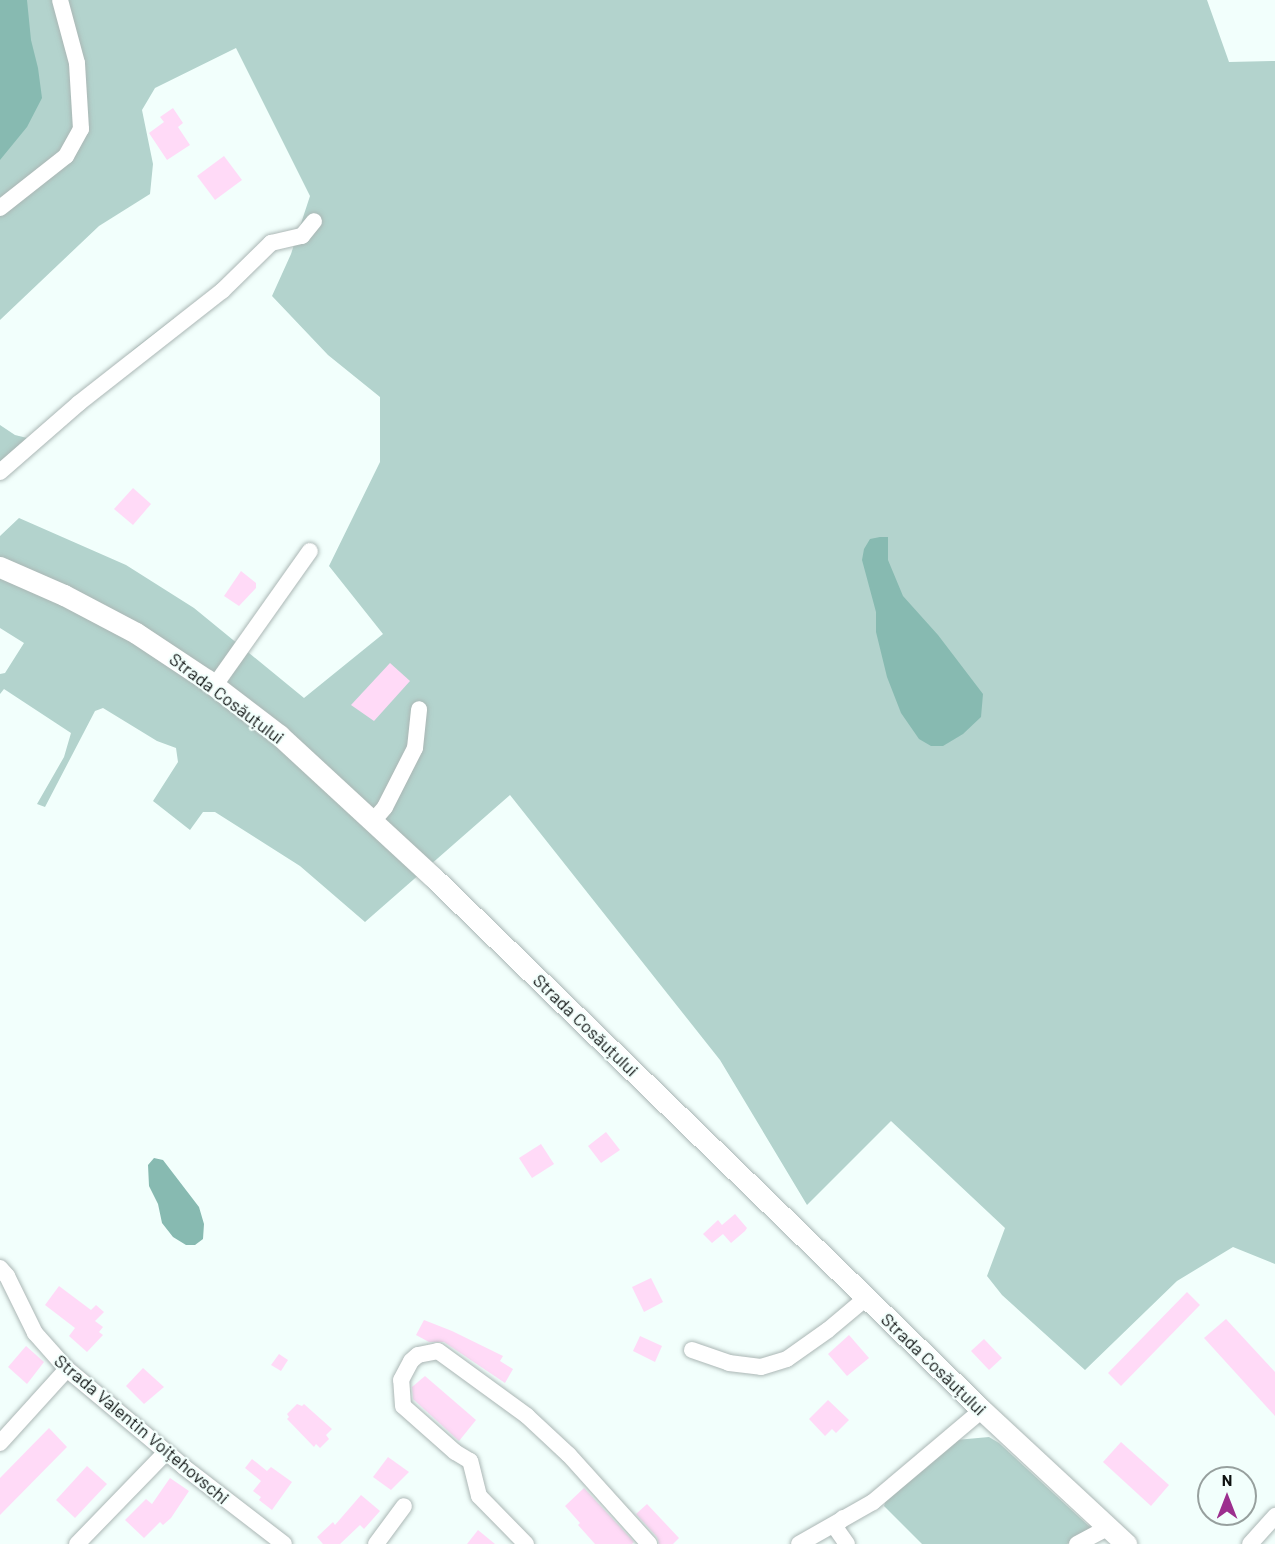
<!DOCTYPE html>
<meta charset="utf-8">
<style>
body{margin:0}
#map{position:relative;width:1275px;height:1544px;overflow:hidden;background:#f2fffc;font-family:Barlow,sans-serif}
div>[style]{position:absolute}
.green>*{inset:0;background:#b3d3cd}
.water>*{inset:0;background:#87bab1}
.building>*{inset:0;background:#ffdaf7}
.roads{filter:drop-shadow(0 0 2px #abb7b5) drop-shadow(0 0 2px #abb7b5)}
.minor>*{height:16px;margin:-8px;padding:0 8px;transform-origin:8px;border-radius:8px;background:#fff}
.major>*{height:21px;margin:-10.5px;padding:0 10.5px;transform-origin:10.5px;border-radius:10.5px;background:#fff}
span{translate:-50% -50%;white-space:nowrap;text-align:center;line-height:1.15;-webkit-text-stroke:4.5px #f2fffc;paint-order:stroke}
.street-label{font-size:18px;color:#0e1211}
.north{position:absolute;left:1197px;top:1466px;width:60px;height:60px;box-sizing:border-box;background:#f2fffc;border:2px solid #97a09e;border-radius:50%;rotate:0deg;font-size:16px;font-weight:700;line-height:24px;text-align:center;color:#0e1211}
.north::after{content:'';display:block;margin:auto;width:21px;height:27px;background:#9c2f8e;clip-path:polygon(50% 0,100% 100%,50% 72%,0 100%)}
</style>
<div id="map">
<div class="green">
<div style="clip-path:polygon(0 0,1207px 0,1229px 62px,1275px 61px,1275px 1264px,1233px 1247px,1177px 1281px,1085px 1370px,1002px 1295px,987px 1276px,1005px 1228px,891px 1121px,807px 1205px,720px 1060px,510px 795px,365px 922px,300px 866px,215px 812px,203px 812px,190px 830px,153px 801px,178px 762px,176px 748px,157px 741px,103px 708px,95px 711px,45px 807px,37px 804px,64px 757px,71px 733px,4px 689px,0 694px,0 674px,5px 673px,24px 643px,0 628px,0 536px,19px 518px,126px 565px,194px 608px,304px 698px,383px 634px,329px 566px,380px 462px,380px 397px,328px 355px,272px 296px,291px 254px,310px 196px,236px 48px,155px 88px,142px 110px,153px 164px,150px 194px,99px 226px,0 320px)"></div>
<div style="clip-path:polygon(174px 318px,182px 326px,0 477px,0 425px,15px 435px,27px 438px,91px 389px,135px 348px)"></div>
<div style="clip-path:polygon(989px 1437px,999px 1443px,1091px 1528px,1088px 1533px,1067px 1544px,922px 1544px,884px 1506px,887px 1497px,956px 1440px)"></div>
</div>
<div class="water">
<div style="clip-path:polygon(0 0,27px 0,31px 40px,38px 68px,42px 98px,27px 127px,0 160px)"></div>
<div style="clip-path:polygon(880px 537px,888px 537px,888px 560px,903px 596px,938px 635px,983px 694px,981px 717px,963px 734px,943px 746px,931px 746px,919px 739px,901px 713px,887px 677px,876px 632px,876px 612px,862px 560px,864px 549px,870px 539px)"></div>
<div style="clip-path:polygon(154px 1158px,163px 1160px,199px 1207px,204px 1224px,203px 1239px,195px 1245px,186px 1245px,173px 1237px,162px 1223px,158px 1204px,149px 1186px,148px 1165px)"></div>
</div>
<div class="building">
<div style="clip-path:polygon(173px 108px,183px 123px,178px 127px,190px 145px,167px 160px,149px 133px,164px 122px,160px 117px)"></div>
<div style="clip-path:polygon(224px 156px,242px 180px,215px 200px,197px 176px)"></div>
<div style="clip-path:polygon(133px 488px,151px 504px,133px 525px,114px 509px)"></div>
<div style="clip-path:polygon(241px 571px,256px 583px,256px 588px,239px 606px,224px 596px)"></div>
<div style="clip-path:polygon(390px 663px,410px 681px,374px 721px,351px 705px)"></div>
<div style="clip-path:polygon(606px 1132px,620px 1150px,601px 1163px,588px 1146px)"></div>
<div style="clip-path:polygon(541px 1144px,554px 1164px,532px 1178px,519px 1158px)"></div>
<div style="clip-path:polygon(735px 1214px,747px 1228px,745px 1231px,731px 1243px,723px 1234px,712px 1243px,703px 1234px,718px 1220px,722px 1225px)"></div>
<div style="clip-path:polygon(651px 1278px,663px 1302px,644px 1312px,632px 1287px)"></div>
<div style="clip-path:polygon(59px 1286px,91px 1310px,96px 1305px,104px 1312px,95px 1321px,103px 1327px,99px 1332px,103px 1335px,87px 1352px,69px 1336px,75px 1328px,45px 1305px)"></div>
<div style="clip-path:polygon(1187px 1292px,1200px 1305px,1121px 1386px,1108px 1373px)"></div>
<div style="clip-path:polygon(1226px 1319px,1275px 1372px,1275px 1416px,1204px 1338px)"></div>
<div style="clip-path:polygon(424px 1320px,452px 1331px,503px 1356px,500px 1361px,513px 1369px,505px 1383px,444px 1342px,429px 1342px,416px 1335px)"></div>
<div style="clip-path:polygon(849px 1335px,869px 1358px,847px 1376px,828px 1354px)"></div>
<div style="clip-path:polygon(640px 1336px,662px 1346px,655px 1362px,633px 1351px)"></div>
<div style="clip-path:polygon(984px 1339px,1002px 1358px,989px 1370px,971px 1351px)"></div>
<div style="clip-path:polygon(26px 1346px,44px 1362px,27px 1384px,8px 1367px)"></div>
<div style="clip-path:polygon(279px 1354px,288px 1360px,281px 1371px,271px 1365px)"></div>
<div style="clip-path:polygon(143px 1368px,164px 1387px,144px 1404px,126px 1386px)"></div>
<div style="clip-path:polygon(425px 1376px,476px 1420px,459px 1441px,413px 1399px,412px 1387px)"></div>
<div style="clip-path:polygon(828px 1400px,849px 1420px,836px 1433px,832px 1429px,825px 1436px,809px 1419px)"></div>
<div style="clip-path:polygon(297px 1404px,302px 1406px,304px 1404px,332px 1429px,326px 1435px,329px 1439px,320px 1448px,316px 1444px,314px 1447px,287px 1419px,289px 1417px,287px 1414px)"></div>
<div style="clip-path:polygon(49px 1428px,67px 1447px,0 1515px,0 1478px)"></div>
<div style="clip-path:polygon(1121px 1442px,1169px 1485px,1151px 1506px,1103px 1462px)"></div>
<div style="clip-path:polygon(388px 1457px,409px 1472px,391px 1490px,373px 1477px)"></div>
<div style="clip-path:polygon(252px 1459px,267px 1471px,271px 1467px,292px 1482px,272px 1510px,259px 1500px,261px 1497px,253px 1491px,261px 1481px,245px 1468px)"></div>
<div style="clip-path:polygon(87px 1466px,107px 1484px,75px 1518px,56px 1500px)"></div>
<div style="clip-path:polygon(170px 1478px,189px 1491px,171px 1518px,163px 1525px,160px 1522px,144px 1538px,125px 1520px,146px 1499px,152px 1504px)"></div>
<div style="clip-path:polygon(584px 1488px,634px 1542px,632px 1544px,595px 1544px,578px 1525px,580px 1523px,565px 1506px)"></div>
<div style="clip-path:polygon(361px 1495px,380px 1511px,364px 1529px,360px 1525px,340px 1544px,323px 1544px,317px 1537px,333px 1522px,335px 1525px)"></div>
<div style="clip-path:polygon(647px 1504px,679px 1538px,673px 1544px,659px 1544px,657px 1537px,636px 1514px)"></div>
<div style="clip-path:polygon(478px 1530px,495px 1544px,467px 1544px)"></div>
</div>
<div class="roads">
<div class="minor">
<div style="left:0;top:208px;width:84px;rotate:-38.2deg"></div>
<div style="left:66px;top:156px;width:31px;rotate:-61deg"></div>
<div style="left:81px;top:129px;width:66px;rotate:-93.5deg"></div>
<div style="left:77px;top:63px;width:65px;rotate:-105.1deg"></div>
<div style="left:0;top:472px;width:105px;rotate:-41.1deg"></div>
<div style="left:79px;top:403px;width:182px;rotate:-38.1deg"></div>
<div style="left:222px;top:291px;width:69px;rotate:-44.4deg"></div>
<div style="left:271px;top:243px;width:32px;rotate:-13deg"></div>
<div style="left:302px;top:236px;width:19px;rotate:-51deg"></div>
<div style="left:215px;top:685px;width:164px;rotate:-54.7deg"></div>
<div style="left:373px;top:821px;width:18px;rotate:-49deg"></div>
<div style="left:385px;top:807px;width:66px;rotate:-63deg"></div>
<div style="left:415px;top:748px;width:39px;rotate:-84deg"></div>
<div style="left:0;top:1268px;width:11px;rotate:49deg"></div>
<div style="left:7px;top:1276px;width:64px;rotate:63.8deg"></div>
<div style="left:35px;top:1333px;width:48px;rotate:48.4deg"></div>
<div style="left:67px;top:1369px;width:153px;rotate:39.9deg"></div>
<div style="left:184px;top:1467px;width:126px;rotate:37.6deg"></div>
<div style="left:692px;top:1350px;width:39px;rotate:19deg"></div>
<div style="left:729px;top:1363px;width:32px;rotate:7deg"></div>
<div style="left:761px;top:1367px;width:27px;rotate:-17deg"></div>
<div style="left:787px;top:1359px;width:50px;rotate:-35.3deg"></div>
<div style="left:828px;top:1330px;width:50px;rotate:-40.1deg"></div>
<div style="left:0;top:1443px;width:100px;rotate:-47.8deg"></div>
<div style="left:843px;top:1518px;width:12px;rotate:132deg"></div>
<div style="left:835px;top:1527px;width:21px;rotate:55deg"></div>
<div style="left:77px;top:1544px;width:128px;rotate:-45.9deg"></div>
<div style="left:376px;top:1544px;width:47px;rotate:-53.6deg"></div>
<div style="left:526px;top:1544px;width:67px;rotate:-134.4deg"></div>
<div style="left:479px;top:1496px;width:36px;rotate:-104deg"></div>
<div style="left:470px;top:1461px;width:17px;rotate:-149deg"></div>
<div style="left:455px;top:1452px;width:69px;rotate:-138.5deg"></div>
<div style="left:403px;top:1406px;width:26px;rotate:-94deg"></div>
<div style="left:401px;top:1380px;width:21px;rotate:-62deg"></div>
<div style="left:411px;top:1361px;width:9px;rotate:-41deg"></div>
<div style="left:418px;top:1355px;width:20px;rotate:-11deg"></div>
<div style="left:438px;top:1351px;width:110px;rotate:36.1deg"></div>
<div style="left:527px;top:1416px;width:57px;rotate:42.9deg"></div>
<div style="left:569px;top:1455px;width:120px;rotate:48deg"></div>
<div style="left:799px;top:1544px;width:85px;rotate:-29.6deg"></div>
<div style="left:873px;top:1502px;width:143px;rotate:-40.2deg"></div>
<div style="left:1077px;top:1544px;width:36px;rotate:-28deg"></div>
<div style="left:1250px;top:1544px;width:38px;rotate:-48deg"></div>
</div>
<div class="major">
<div style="left:0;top:567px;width:70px;rotate:23.6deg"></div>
<div style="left:64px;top:595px;width:81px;rotate:27.8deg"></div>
<div style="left:136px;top:633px;width:85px;rotate:33.5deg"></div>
<div style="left:207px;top:680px;width:91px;rotate:37.4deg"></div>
<div style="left:279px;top:735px;width:209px;rotate:42.7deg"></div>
<div style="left:433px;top:877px;width:765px;rotate:44.15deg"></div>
<div style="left:982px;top:1410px;width:197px;rotate:42.9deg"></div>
</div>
</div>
<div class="street-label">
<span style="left:227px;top:698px;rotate:37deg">Strada Cosăuțului</span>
<span style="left:586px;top:1025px;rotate:44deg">Strada Cosăuțului</span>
<span style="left:934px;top:1364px;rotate:44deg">Strada Cosăuțului</span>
<span style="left:142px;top:1429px;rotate:40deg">Strada Valentin Voițehovschi</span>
</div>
<div class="north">N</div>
</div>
